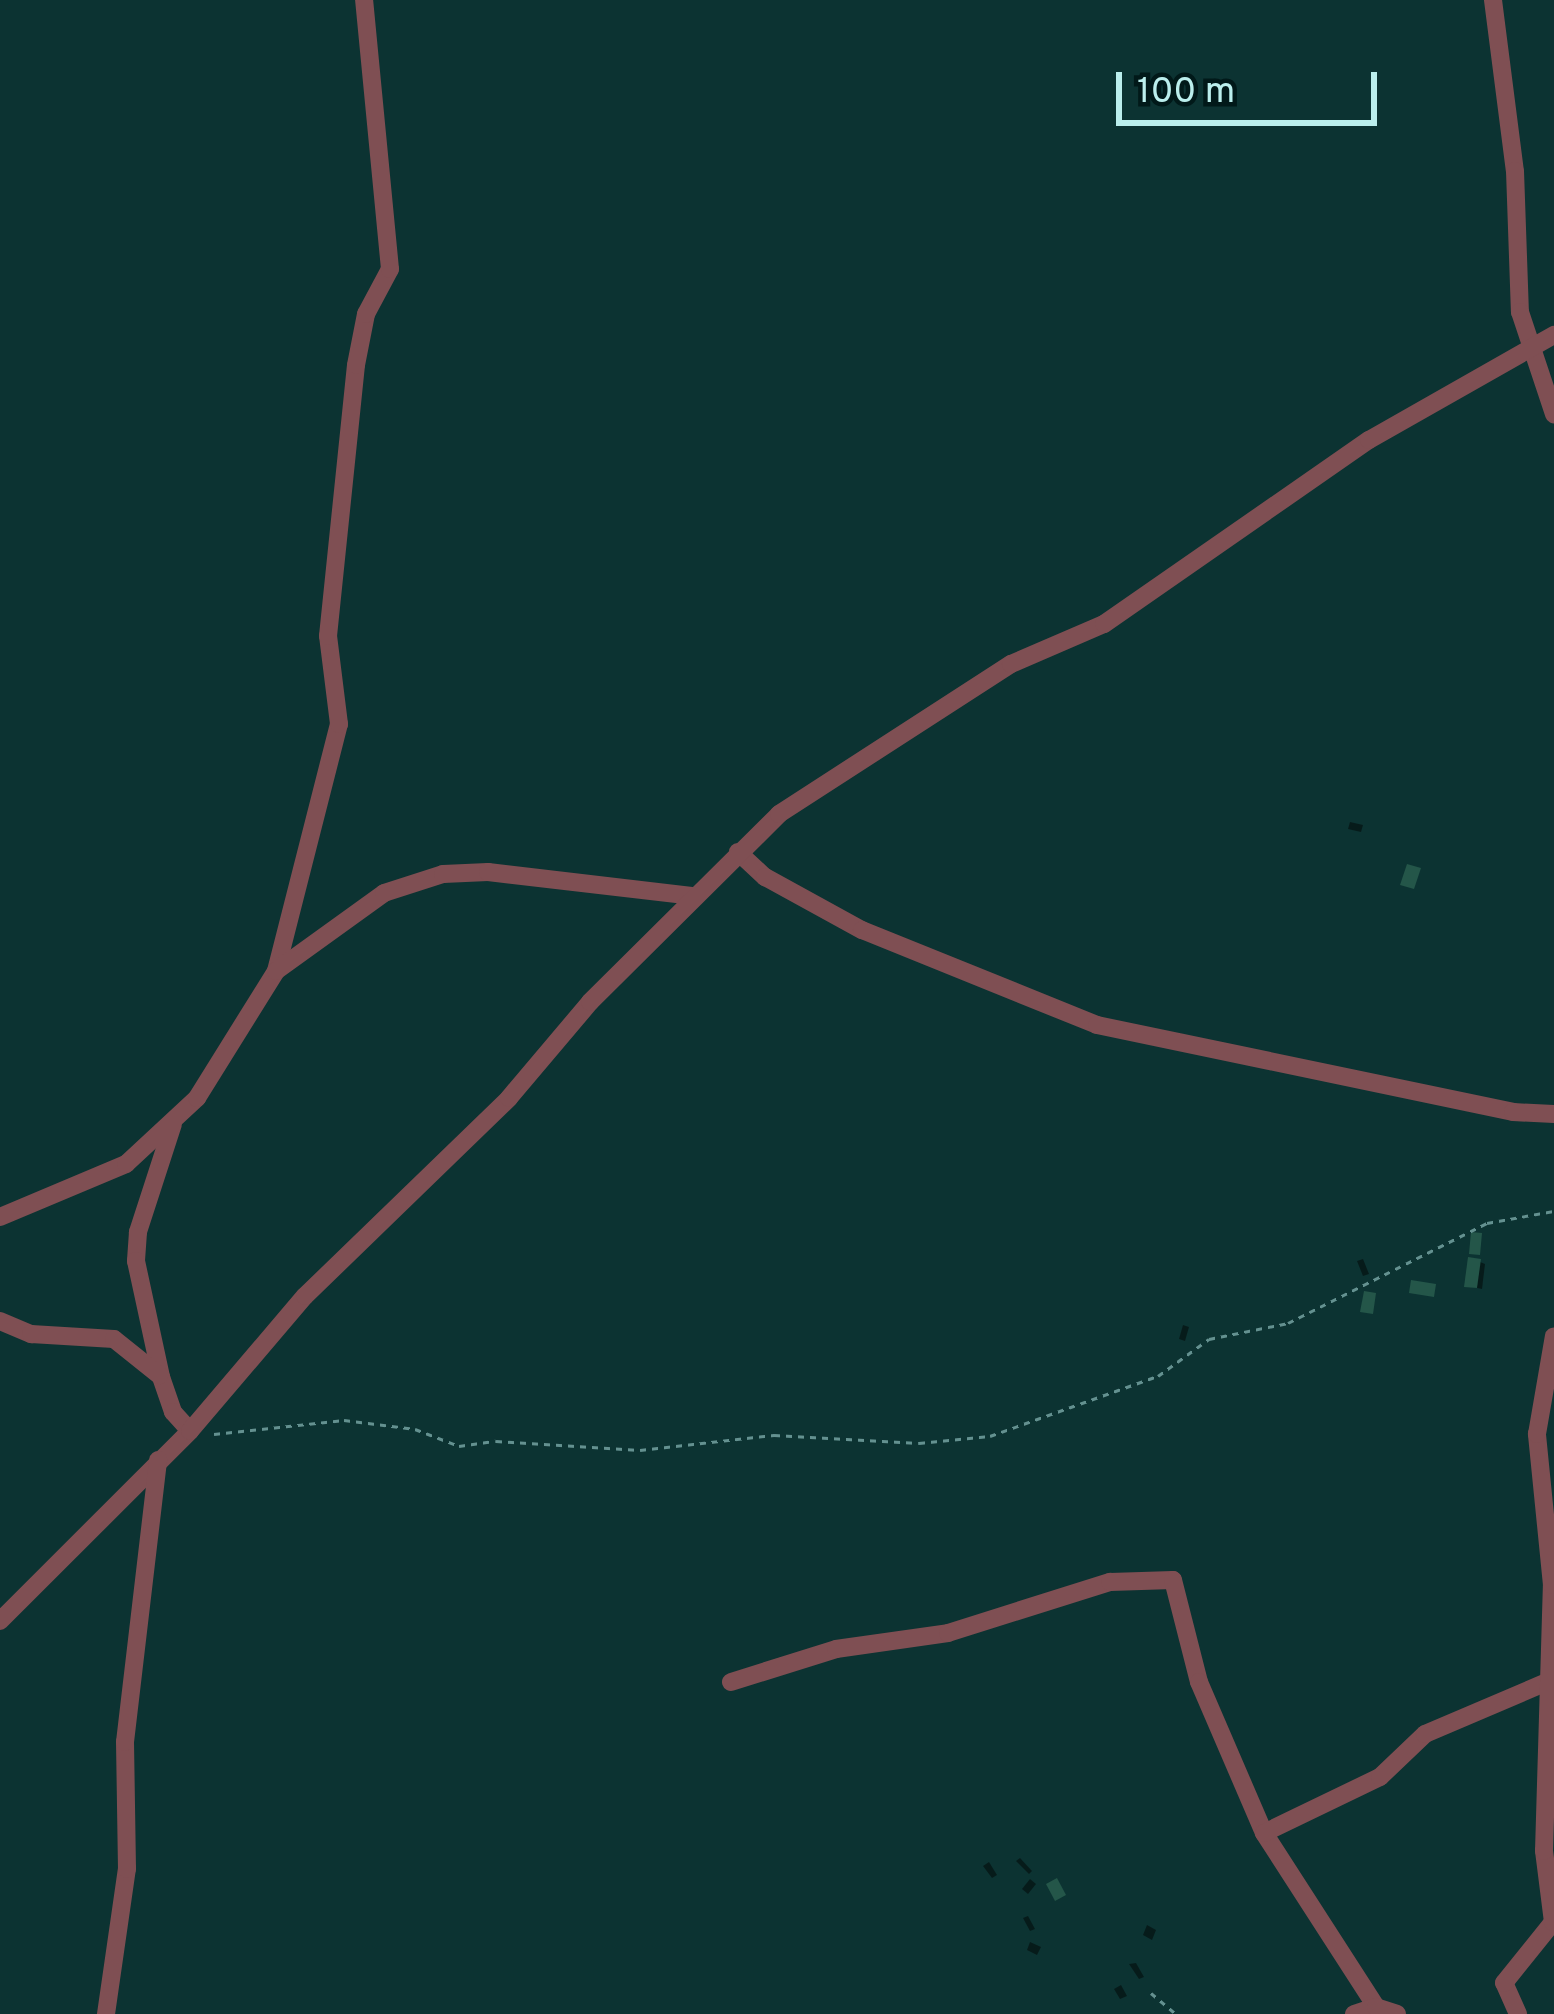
<!DOCTYPE html>
<style>
body{margin:0}
#map{position:relative;width:1554px;height:2014px;overflow:hidden;background:#0c3332;font-family:Overpass,sans-serif}
div>[style]{position:absolute}
.shadow>*{inset:0;background:#0007}
.building>*{inset:0;background:#245649}
.path>*{height:3px;margin-top:-1.5px;transform-origin:0;background:repeating-linear-gradient(90deg,#649190 0 6px,transparent 0 12px)}
.street>*{height:18px;margin:-9px;padding:0 9px;transform-origin:9px;border-radius:9px;background:#7f4f53}
span{translate:-50% -50%;white-space:nowrap;text-align:center;line-height:1.15;-webkit-text-stroke:9px #011919;paint-order:stroke}
.scale{position:absolute;left:1116px;top:72px;width:261px;height:54px;box-sizing:border-box;border:6px solid #bbefed;border-top:0;padding-left:15px;font-size:36px;line-height:42px;white-space:nowrap;color:#bbefed;-webkit-text-stroke:9px #011919;paint-order:stroke}
</style>
<div id="map">
<div class="shadow">
<div style="clip-path:polygon(1350px 822px,1363px 825px,1361px 832px,1348px 829px)"></div>
<div style="clip-path:polygon(1363px 1259px,1369px 1274px,1363px 1276px,1357px 1261px)"></div>
<div style="clip-path:polygon(1480px 1262px,1485px 1264px,1482px 1289px,1468px 1286px)"></div>
<div style="clip-path:polygon(1183px 1325px,1189px 1327px,1185px 1341px,1179px 1339px)"></div>
<div style="clip-path:polygon(1020px 1858px,1032px 1871px,1029px 1874px,1016px 1861px)"></div>
<div style="clip-path:polygon(989px 1862px,997px 1875px,992px 1878px,983px 1866px)"></div>
<div style="clip-path:polygon(1030px 1879px,1036px 1884px,1028px 1894px,1022px 1889px)"></div>
<div style="clip-path:polygon(1028px 1916px,1035px 1929px,1030px 1931px,1023px 1918px)"></div>
<div style="clip-path:polygon(1147px 1925px,1156px 1930px,1152px 1940px,1143px 1935px)"></div>
<div style="clip-path:polygon(1030px 1942px,1041px 1947px,1037px 1955px,1027px 1950px)"></div>
<div style="clip-path:polygon(1136px 1963px,1144px 1977px,1139px 1979px,1129px 1964px)"></div>
<div style="clip-path:polygon(1121px 1985px,1127px 1996px,1120px 1999px,1114px 1989px)"></div>
</div>
<div class="building">
<div style="clip-path:polygon(1407px 864px,1421px 868px,1414px 889px,1400px 885px)"></div>
<div style="clip-path:polygon(1471px 1232px,1482px 1233px,1480px 1255px,1469px 1254px)"></div>
<div style="clip-path:polygon(1468px 1257px,1481px 1259px,1477px 1288px,1464px 1287px)"></div>
<div style="clip-path:polygon(1411px 1280px,1436px 1284px,1434px 1297px,1409px 1293px)"></div>
<div style="clip-path:polygon(1364px 1291px,1376px 1293px,1373px 1314px,1360px 1312px)"></div>
<div style="clip-path:polygon(1057px 1878px,1066px 1895px,1055px 1901px,1046px 1884px)"></div>
</div>
<div class="path">
<div style="left:214px;top:1434px;width:131px;rotate:-6.1deg"></div>
<div style="left:344px;top:1420px;width:72px;rotate:7.2deg"></div>
<div style="left:415px;top:1429px;width:47px;rotate:21.1deg"></div>
<div style="left:459px;top:1446px;width:37px;rotate:-8deg"></div>
<div style="left:496px;top:1441px;width:144px;rotate:3.6deg"></div>
<div style="left:640px;top:1450px;width:135px;rotate:-6.4deg"></div>
<div style="left:774px;top:1435px;width:145px;rotate:3.2deg"></div>
<div style="left:919px;top:1443px;width:71px;rotate:-5.6deg"></div>
<div style="left:990px;top:1436px;width:178px;rotate:-19.7deg"></div>
<div style="left:1158px;top:1376px;width:63px;rotate:-36deg"></div>
<div style="left:1209px;top:1339px;width:81px;rotate:-11.4deg"></div>
<div style="left:1288px;top:1323px;width:223px;rotate:-26.7deg"></div>
<div style="left:1487px;top:1223px;width:68px;rotate:-10.2deg"></div>
<div style="left:1151px;top:1993px;width:33px;rotate:40deg"></div>
</div>
<div class="street">
<div style="left:1493px;top:0;width:172px;rotate:82.7deg"></div>
<div style="left:1515px;top:171px;width:141px;rotate:88deg"></div>
<div style="left:1520px;top:312px;width:108px;rotate:71.6deg"></div>
<div style="left:738px;top:852px;width:37px;rotate:43deg"></div>
<div style="left:765px;top:877px;width:111px;rotate:28.7deg"></div>
<div style="left:862px;top:930px;width:253px;rotate:22deg"></div>
<div style="left:1097px;top:1025px;width:425px;rotate:11.8deg"></div>
<div style="left:1513px;top:1112px;width:41px;rotate:2.8deg"></div>
<div style="left:276px;top:971px;width:255px;rotate:-75.7deg"></div>
<div style="left:339px;top:724px;width:89px;rotate:-97.1deg"></div>
<div style="left:328px;top:636px;width:272px;rotate:-84.1deg"></div>
<div style="left:356px;top:365px;width:52px;rotate:-78.9deg"></div>
<div style="left:366px;top:314px;width:51px;rotate:-61.9deg"></div>
<div style="left:390px;top:269px;width:270px;rotate:-95.5deg"></div>
<div style="left:173px;top:1124px;width:114px;rotate:108deg"></div>
<div style="left:138px;top:1232px;width:29px;rotate:94deg"></div>
<div style="left:136px;top:1261px;width:119px;rotate:77.8deg"></div>
<div style="left:161px;top:1377px;width:37px;rotate:71deg"></div>
<div style="left:173px;top:1412px;width:25px;rotate:48deg"></div>
<div style="left:0;top:1217px;width:137px;rotate:-22.8deg"></div>
<div style="left:126px;top:1164px;width:97px;rotate:-42.9deg"></div>
<div style="left:197px;top:1098px;width:150px;rotate:-58.1deg"></div>
<div style="left:276px;top:971px;width:133px;rotate:-35.8deg"></div>
<div style="left:384px;top:893px;width:62px;rotate:-17.9deg"></div>
<div style="left:443px;top:874px;width:45px;rotate:-2.5deg"></div>
<div style="left:488px;top:872px;width:205px;rotate:6.7deg"></div>
<div style="left:0;top:1321px;width:34px;rotate:23deg"></div>
<div style="left:31px;top:1334px;width:83px;rotate:3.4deg"></div>
<div style="left:114px;top:1339px;width:58px;rotate:38.7deg"></div>
<div style="left:0;top:1621px;width:269px;rotate:-45deg"></div>
<div style="left:190px;top:1431px;width:177px;rotate:-49.6deg"></div>
<div style="left:305px;top:1296px;width:284px;rotate:-44.1deg"></div>
<div style="left:509px;top:1098px;width:126px;rotate:-49.8deg"></div>
<div style="left:590px;top:1002px;width:267px;rotate:-44.8deg"></div>
<div style="left:779px;top:814px;width:276px;rotate:-32.9deg"></div>
<div style="left:1011px;top:664px;width:101px;rotate:-23.3deg"></div>
<div style="left:1104px;top:624px;width:323px;rotate:-34.8deg"></div>
<div style="left:1369px;top:440px;width:213px;rotate:-29.6deg"></div>
<div style="left:731px;top:1682px;width:110px;rotate:-17.4deg"></div>
<div style="left:836px;top:1649px;width:113px;rotate:-8.1deg"></div>
<div style="left:948px;top:1633px;width:170px;rotate:-17.5deg"></div>
<div style="left:1110px;top:1582px;width:63px;rotate:-1.8deg"></div>
<div style="left:1173px;top:1580px;width:105px;rotate:75.7deg"></div>
<div style="left:1199px;top:1682px;width:164px;rotate:66.7deg"></div>
<div style="left:1264px;top:1833px;width:207px;rotate:57.2deg"></div>
<div style="left:1264px;top:1833px;width:129px;rotate:-25.8deg"></div>
<div style="left:1380px;top:1777px;width:62px;rotate:-43.7deg"></div>
<div style="left:1425px;top:1734px;width:135px;rotate:-23.1deg"></div>
<div style="left:106px;top:2014px;width:147px;rotate:-81.8deg"></div>
<div style="left:127px;top:1869px;width:127px;rotate:-90.9deg"></div>
<div style="left:125px;top:1742px;width:284px;rotate:-83.3deg"></div>
<div style="left:1354px;top:2014px;width:23px;rotate:-18deg"></div>
<div style="left:1376px;top:2007px;width:22px;rotate:18deg"></div>
<div style="left:1518px;top:2014px;width:34px;rotate:-114deg"></div>
<div style="left:1504px;top:1983px;width:78px;rotate:-51.2deg"></div>
<div style="left:1553px;top:1922px;width:72px;rotate:-97.2deg"></div>
<div style="left:1544px;top:1851px;width:266px;rotate:-88.3deg"></div>
<div style="left:1552px;top:1585px;width:152px;rotate:-95.7deg"></div>
<div style="left:1537px;top:1434px;width:99px;rotate:-80.2deg"></div>
</div>
<div class="scale">100 m</div>
</div>
